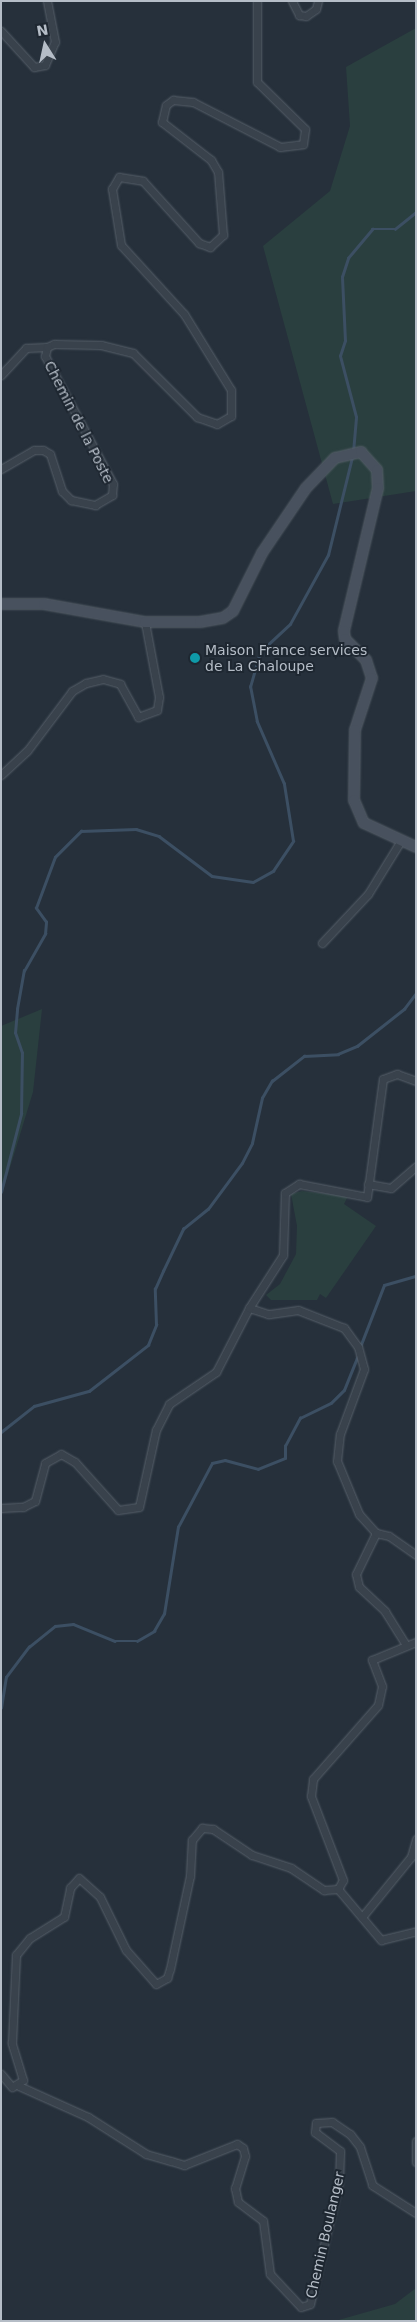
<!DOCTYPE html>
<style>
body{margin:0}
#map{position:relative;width:417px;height:2322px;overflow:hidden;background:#26303b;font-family:"DejaVu Sans",sans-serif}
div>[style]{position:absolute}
.green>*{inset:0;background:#2a3f3f}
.stream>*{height:2.5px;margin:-1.25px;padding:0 1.25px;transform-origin:1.25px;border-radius:1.25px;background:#3c4f63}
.roads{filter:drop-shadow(0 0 1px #57606a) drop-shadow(0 0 1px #57606a)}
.minor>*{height:7px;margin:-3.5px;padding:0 3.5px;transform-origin:3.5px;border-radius:3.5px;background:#39424c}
.secondary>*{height:10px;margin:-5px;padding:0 5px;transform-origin:5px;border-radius:5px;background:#48515e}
.dots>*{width:14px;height:14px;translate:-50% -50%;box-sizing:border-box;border:2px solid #1e2731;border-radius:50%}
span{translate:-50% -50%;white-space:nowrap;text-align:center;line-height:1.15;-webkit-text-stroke:4px #1e2731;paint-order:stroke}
.street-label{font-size:14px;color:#b5bdc7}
.poi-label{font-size:14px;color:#b5bdc7}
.left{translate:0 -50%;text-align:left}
.frame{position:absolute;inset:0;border:2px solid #b5bdc7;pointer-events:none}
.north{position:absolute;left:20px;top:20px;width:50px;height:50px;-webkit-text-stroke:4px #1e2731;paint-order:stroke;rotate:350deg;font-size:14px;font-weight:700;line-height:20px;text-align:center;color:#b5bdc7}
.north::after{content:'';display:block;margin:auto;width:18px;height:22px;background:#b5bdc7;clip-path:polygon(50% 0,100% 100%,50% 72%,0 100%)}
</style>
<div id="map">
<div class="green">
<div style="clip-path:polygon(416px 28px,416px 491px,333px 504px,263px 246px,330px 191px,350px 126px,346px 67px)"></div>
<div style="clip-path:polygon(42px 1009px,33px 1092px,1px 1197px,1px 1026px)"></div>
<div style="clip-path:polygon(302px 1191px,348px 1196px,344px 1204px,376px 1226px,326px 1298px,320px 1294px,317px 1300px,271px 1300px,266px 1295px,280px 1284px,296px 1254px,297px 1226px,291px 1194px)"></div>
<div style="clip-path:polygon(416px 2288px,416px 2321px,335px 2321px,395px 2304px)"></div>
</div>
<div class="stream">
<div style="left:353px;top:452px;width:35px;rotate:-85deg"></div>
<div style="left:356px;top:417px;width:63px;rotate:-104.7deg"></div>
<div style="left:340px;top:356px;width:16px;rotate:-72deg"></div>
<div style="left:345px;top:341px;width:64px;rotate:-92.7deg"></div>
<div style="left:342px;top:277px;width:20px;rotate:-72deg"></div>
<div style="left:348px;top:258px;width:38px;rotate:-50deg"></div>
<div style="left:372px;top:229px;width:23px"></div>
<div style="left:395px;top:229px;width:27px;rotate:-39deg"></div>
<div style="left:1px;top:1192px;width:81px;rotate:-75.6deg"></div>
<div style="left:21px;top:1114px;width:61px;rotate:-89.1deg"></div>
<div style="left:22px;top:1053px;width:21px;rotate:-109deg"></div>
<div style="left:15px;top:1033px;width:24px;rotate:-85deg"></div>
<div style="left:17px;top:1009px;width:39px;rotate:-80deg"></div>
<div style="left:24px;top:971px;width:43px;rotate:-60.4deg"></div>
<div style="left:45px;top:934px;width:12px;rotate:-85deg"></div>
<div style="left:46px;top:922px;width:17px;rotate:-126deg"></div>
<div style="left:36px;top:908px;width:54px;rotate:-69.6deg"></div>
<div style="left:55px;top:857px;width:37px;rotate:-45deg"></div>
<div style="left:81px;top:831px;width:55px;rotate:-2.1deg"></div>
<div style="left:136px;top:829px;width:24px;rotate:17deg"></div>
<div style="left:159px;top:836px;width:66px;rotate:37deg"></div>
<div style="left:212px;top:876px;width:41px;rotate:8.3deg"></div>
<div style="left:253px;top:882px;width:23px;rotate:-29deg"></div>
<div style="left:273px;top:871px;width:36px;rotate:-56deg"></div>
<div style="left:293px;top:841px;width:58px;rotate:-99deg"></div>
<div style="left:284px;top:784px;width:68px;rotate:-113.5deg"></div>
<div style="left:257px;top:722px;width:36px;rotate:-101deg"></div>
<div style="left:250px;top:687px;width:36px;rotate:-74deg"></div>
<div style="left:260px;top:652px;width:41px;rotate:-43deg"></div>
<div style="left:290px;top:624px;width:79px;rotate:-61.2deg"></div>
<div style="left:328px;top:555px;width:101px;rotate:-76.2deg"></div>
<div style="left:360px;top:1347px;width:66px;rotate:-68.8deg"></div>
<div style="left:384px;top:1285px;width:33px;rotate:-16deg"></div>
<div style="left:1px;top:1432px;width:42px;rotate:-38.2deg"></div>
<div style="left:34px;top:1406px;width:57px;rotate:-15.3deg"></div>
<div style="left:89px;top:1391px;width:75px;rotate:-37.9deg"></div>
<div style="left:148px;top:1345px;width:22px;rotate:-68deg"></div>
<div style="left:156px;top:1325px;width:36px;rotate:-92deg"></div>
<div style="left:155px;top:1289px;width:20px;rotate:-66deg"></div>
<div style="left:163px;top:1271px;width:47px;rotate:-64.5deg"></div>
<div style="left:183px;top:1229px;width:32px;rotate:-39deg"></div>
<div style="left:208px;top:1209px;width:57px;rotate:-53.5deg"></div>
<div style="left:242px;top:1163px;width:22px;rotate:-63deg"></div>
<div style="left:252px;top:1143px;width:46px;rotate:-77.5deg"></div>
<div style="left:262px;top:1098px;width:20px;rotate:-60deg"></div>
<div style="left:272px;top:1081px;width:41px;rotate:-38deg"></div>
<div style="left:304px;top:1056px;width:34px;rotate:-3deg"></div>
<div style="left:338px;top:1054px;width:21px;rotate:-23deg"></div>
<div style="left:357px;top:1046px;width:60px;rotate:-38.2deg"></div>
<div style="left:404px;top:1009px;width:20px;rotate:-53deg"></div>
<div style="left:1px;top:1708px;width:31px;rotate:-81deg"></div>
<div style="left:6px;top:1677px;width:38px;rotate:-53deg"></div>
<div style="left:29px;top:1647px;width:33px;rotate:-39deg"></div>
<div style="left:55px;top:1626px;width:18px;rotate:-6deg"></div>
<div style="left:73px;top:1624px;width:45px;rotate:22deg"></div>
<div style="left:115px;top:1641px;width:22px"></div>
<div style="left:137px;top:1641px;width:20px;rotate:-30deg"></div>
<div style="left:154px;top:1631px;width:20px;rotate:-60deg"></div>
<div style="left:164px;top:1614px;width:88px;rotate:-80.9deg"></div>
<div style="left:178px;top:1527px;width:72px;rotate:-62deg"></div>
<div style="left:212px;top:1463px;width:13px;rotate:-13deg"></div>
<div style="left:225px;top:1460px;width:34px;rotate:15deg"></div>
<div style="left:258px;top:1469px;width:29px;rotate:-22deg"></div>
<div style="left:285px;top:1458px;width:12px;rotate:-90deg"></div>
<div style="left:285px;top:1446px;width:32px;rotate:-62deg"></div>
<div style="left:300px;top:1418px;width:34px;rotate:-26deg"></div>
<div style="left:331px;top:1403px;width:18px;rotate:-45deg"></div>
<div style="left:344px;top:1390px;width:38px;rotate:-68deg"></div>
</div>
<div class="roads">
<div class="minor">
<div style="left:292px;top:1px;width:16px;rotate:63deg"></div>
<div style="left:299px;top:15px;width:7px;rotate:8deg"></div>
<div style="left:306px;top:16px;width:12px;rotate:-35deg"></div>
<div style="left:316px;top:9px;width:8px;rotate:-76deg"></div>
<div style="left:1px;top:31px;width:49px;rotate:47.5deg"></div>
<div style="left:34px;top:67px;width:11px;rotate:-10deg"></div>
<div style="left:45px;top:65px;width:25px;rotate:-67deg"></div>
<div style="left:55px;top:42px;width:42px;rotate:-101deg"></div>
<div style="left:1px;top:375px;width:37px;rotate:-47deg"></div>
<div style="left:26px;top:348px;width:21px;rotate:-3deg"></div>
<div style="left:1px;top:469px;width:38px;rotate:-30deg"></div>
<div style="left:34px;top:450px;width:9px"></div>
<div style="left:43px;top:450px;width:8px;rotate:30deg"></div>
<div style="left:50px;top:454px;width:39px;rotate:72deg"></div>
<div style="left:62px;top:491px;width:13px;rotate:45deg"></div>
<div style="left:71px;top:500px;width:25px;rotate:12deg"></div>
<div style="left:95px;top:505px;width:20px;rotate:-30deg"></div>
<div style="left:112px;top:495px;width:11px;rotate:-85deg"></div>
<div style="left:113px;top:484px;width:145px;rotate:-118deg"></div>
<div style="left:45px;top:356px;width:9px;rotate:-77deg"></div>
<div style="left:47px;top:347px;width:8px;rotate:-23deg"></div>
<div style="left:54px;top:344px;width:47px;rotate:1.2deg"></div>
<div style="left:101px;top:345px;width:33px;rotate:14deg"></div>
<div style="left:133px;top:353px;width:91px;rotate:45deg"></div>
<div style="left:197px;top:417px;width:21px;rotate:19deg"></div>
<div style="left:217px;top:424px;width:16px;rotate:-30deg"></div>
<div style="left:231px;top:416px;width:26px;rotate:-90deg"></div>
<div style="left:231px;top:390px;width:89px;rotate:-121.7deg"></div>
<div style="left:184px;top:314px;width:93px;rotate:-132.4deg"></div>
<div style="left:121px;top:245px;width:57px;rotate:-99.1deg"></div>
<div style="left:112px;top:189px;width:14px;rotate:-60deg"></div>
<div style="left:119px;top:177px;width:24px;rotate:9deg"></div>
<div style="left:143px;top:181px;width:84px;rotate:47.9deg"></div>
<div style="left:199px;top:243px;width:12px;rotate:20deg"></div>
<div style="left:210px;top:247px;width:18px;rotate:-43deg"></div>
<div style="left:223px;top:235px;width:63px;rotate:-94.5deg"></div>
<div style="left:218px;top:172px;width:14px;rotate:-120deg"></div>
<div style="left:211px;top:160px;width:62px;rotate:-142.2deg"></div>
<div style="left:162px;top:122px;width:17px;rotate:-77deg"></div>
<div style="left:166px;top:105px;width:9px;rotate:-36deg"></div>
<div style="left:173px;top:100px;width:20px;rotate:6deg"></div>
<div style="left:193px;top:102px;width:98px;rotate:27.3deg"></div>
<div style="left:280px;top:147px;width:23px;rotate:-7deg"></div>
<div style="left:303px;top:144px;width:15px;rotate:-82deg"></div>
<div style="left:305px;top:129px;width:67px;rotate:-135.6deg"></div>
<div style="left:257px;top:82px;width:81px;rotate:-90deg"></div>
<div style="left:1px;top:775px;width:35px;rotate:-43deg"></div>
<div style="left:27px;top:751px;width:75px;rotate:-53.1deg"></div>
<div style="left:72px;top:691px;width:16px;rotate:-30deg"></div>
<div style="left:86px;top:683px;width:17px;rotate:-13deg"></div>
<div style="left:103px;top:679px;width:18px;rotate:16deg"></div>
<div style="left:120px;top:684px;width:38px;rotate:61deg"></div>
<div style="left:138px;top:717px;width:20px;rotate:-20deg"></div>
<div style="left:157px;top:710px;width:13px;rotate:-81deg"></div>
<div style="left:159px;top:697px;width:76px;rotate:-100.6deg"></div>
<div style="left:322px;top:943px;width:67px;rotate:-46.8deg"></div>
<div style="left:368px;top:894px;width:61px;rotate:-58.4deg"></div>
<div style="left:368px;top:1184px;width:23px;rotate:10deg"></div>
<div style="left:391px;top:1188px;width:33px;rotate:-41deg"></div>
<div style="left:1px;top:1508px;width:22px;rotate:-3deg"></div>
<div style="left:23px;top:1507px;width:13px;rotate:-27deg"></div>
<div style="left:35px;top:1501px;width:39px;rotate:-75deg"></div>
<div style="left:45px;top:1463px;width:18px;rotate:-29deg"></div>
<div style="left:61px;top:1454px;width:16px;rotate:30deg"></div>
<div style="left:75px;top:1462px;width:64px;rotate:48.1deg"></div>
<div style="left:118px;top:1510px;width:21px;rotate:-8deg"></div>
<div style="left:139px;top:1507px;width:79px;rotate:-77.6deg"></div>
<div style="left:156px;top:1430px;width:29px;rotate:-63deg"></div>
<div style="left:169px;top:1404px;width:57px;rotate:-34.2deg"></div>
<div style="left:216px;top:1372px;width:72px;rotate:-62.7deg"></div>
<div style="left:376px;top:1533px;width:25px;rotate:-132deg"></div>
<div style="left:359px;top:1514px;width:57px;rotate:-112.5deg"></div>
<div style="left:337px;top:1461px;width:27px;rotate:-84deg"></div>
<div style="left:340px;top:1434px;width:69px;rotate:-69.7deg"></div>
<div style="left:364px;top:1369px;width:23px;rotate:-105deg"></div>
<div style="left:358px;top:1347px;width:24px;rotate:-126deg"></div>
<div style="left:344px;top:1328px;width:49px;rotate:-158.6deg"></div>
<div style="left:298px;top:1310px;width:30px;rotate:172deg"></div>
<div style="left:268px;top:1314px;width:20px;rotate:-162deg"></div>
<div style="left:249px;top:1308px;width:63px;rotate:-57.3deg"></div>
<div style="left:283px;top:1255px;width:62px;rotate:-88.2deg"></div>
<div style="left:285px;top:1193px;width:17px;rotate:-33deg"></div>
<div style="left:299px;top:1184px;width:69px;rotate:10.8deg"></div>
<div style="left:367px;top:1197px;width:119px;rotate:-82.3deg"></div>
<div style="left:383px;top:1079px;width:15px;rotate:-20deg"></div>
<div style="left:397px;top:1074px;width:20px;rotate:20deg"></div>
<div style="left:406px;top:1645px;width:40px;rotate:-122deg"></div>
<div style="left:385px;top:1611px;width:35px;rotate:-137deg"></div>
<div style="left:359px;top:1587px;width:13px;rotate:-103deg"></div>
<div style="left:356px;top:1574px;width:46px;rotate:-64deg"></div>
<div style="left:376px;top:1533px;width:13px;rotate:13deg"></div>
<div style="left:389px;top:1536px;width:33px;rotate:35deg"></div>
<div style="left:338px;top:1889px;width:67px;rotate:49.9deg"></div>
<div style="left:381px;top:1940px;width:36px;rotate:-14deg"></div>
<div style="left:362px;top:1917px;width:77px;rotate:-50.8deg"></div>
<div style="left:411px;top:1857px;width:19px;rotate:-74deg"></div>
<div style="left:1px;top:2074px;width:17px;rotate:50deg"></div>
<div style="left:12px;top:2087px;width:13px;rotate:-32deg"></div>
<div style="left:23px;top:2080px;width:39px;rotate:-107deg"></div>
<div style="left:12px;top:2043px;width:88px;rotate:-87.4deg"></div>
<div style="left:16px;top:1955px;width:22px;rotate:-51deg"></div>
<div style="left:30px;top:1938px;width:40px;rotate:-32deg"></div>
<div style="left:64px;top:1917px;width:30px;rotate:-78deg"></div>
<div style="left:70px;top:1888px;width:13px;rotate:-48deg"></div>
<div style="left:79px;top:1878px;width:28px;rotate:42deg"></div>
<div style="left:100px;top:1897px;width:59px;rotate:63.9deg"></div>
<div style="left:126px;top:1950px;width:45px;rotate:48.6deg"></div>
<div style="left:156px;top:1984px;width:13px;rotate:-29deg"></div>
<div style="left:167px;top:1978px;width:9px;rotate:-72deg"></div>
<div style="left:170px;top:1969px;width:95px;rotate:-77.9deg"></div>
<div style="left:190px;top:1876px;width:36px;rotate:-87deg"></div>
<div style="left:192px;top:1840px;width:16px;rotate:-50deg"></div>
<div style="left:202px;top:1828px;width:11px;rotate:5deg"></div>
<div style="left:213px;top:1829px;width:47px;rotate:33.7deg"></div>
<div style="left:252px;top:1855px;width:41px;rotate:18.4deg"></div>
<div style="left:291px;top:1868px;width:40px;rotate:34deg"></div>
<div style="left:324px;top:1890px;width:14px;rotate:-4deg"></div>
<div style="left:338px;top:1889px;width:10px;rotate:-61deg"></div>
<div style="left:343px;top:1880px;width:90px;rotate:-110.9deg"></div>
<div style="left:311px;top:1796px;width:17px;rotate:-83deg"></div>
<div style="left:313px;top:1779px;width:98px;rotate:-48.7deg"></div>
<div style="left:378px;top:1705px;width:19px;rotate:-78deg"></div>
<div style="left:382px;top:1686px;width:28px;rotate:-111deg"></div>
<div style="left:372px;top:1660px;width:48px;rotate:-22.2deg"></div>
<div style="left:19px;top:2086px;width:76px;rotate:24.2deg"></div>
<div style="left:88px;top:2117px;width:69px;rotate:32.5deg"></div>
<div style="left:146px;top:2154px;width:26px;rotate:16deg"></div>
<div style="left:171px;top:2161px;width:14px;rotate:17deg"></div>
<div style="left:184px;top:2165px;width:57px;rotate:-21.6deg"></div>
<div style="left:237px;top:2144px;width:7px;rotate:34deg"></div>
<div style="left:243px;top:2148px;width:8px;rotate:76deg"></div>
<div style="left:245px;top:2156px;width:34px;rotate:107deg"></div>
<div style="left:235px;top:2188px;width:14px;rotate:78deg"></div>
<div style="left:238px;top:2202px;width:31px;rotate:37deg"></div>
<div style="left:263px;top:2221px;width:53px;rotate:82.5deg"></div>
<div style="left:270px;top:2274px;width:45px;rotate:46.8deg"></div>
<div style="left:301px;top:2307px;width:9px;rotate:-18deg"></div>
<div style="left:310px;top:2304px;width:126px;rotate:-76.7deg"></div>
<div style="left:339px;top:2181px;width:30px;rotate:-88deg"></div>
<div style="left:340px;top:2151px;width:31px;rotate:-143deg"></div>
<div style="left:315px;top:2132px;width:9px;rotate:-84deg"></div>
<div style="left:316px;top:2123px;width:16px;rotate:-4deg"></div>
<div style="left:332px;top:2122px;width:22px;rotate:34deg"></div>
<div style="left:350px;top:2134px;width:16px;rotate:52deg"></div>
<div style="left:360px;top:2147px;width:40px;rotate:72deg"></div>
<div style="left:372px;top:2185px;width:52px;rotate:32.5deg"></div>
<div style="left:416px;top:2141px;width:21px;rotate:90deg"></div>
</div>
<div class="secondary">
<div style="left:1px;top:604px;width:43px"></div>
<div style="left:44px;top:604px;width:103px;rotate:10.1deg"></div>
<div style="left:145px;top:622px;width:55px"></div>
<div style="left:200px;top:622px;width:23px;rotate:-10deg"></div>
<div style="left:223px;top:618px;width:12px;rotate:-35deg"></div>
<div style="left:233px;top:611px;width:65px;rotate:-63.4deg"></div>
<div style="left:262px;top:553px;width:78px;rotate:-55.9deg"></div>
<div style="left:306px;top:488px;width:42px;rotate:-46deg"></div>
<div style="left:335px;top:458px;width:27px;rotate:-13deg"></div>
<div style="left:361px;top:452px;width:24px;rotate:48deg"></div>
<div style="left:377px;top:470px;width:18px;rotate:87deg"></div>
<div style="left:378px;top:488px;width:147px;rotate:103.4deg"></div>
<div style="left:344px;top:631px;width:8px;rotate:83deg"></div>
<div style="left:345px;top:639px;width:30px;rotate:45deg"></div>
<div style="left:366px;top:660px;width:19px;rotate:72deg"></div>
<div style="left:372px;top:678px;width:55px;rotate:108.1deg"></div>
<div style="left:355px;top:730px;width:70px;rotate:90.8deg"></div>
<div style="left:354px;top:800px;width:25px;rotate:67deg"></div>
<div style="left:364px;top:823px;width:57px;rotate:24.8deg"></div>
</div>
</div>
<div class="dots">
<div style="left:195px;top:658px;background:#0f9aa8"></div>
</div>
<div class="street-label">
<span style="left:79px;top:422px;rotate:63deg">Chemin de la Poste</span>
<span style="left:325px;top:2235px;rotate:-77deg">Chemin Boulanger</span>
</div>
<div class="poi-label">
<span class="left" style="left:205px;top:658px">Maison France services<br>de La Chaloupe</span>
</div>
<div class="frame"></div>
<div class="north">N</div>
</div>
